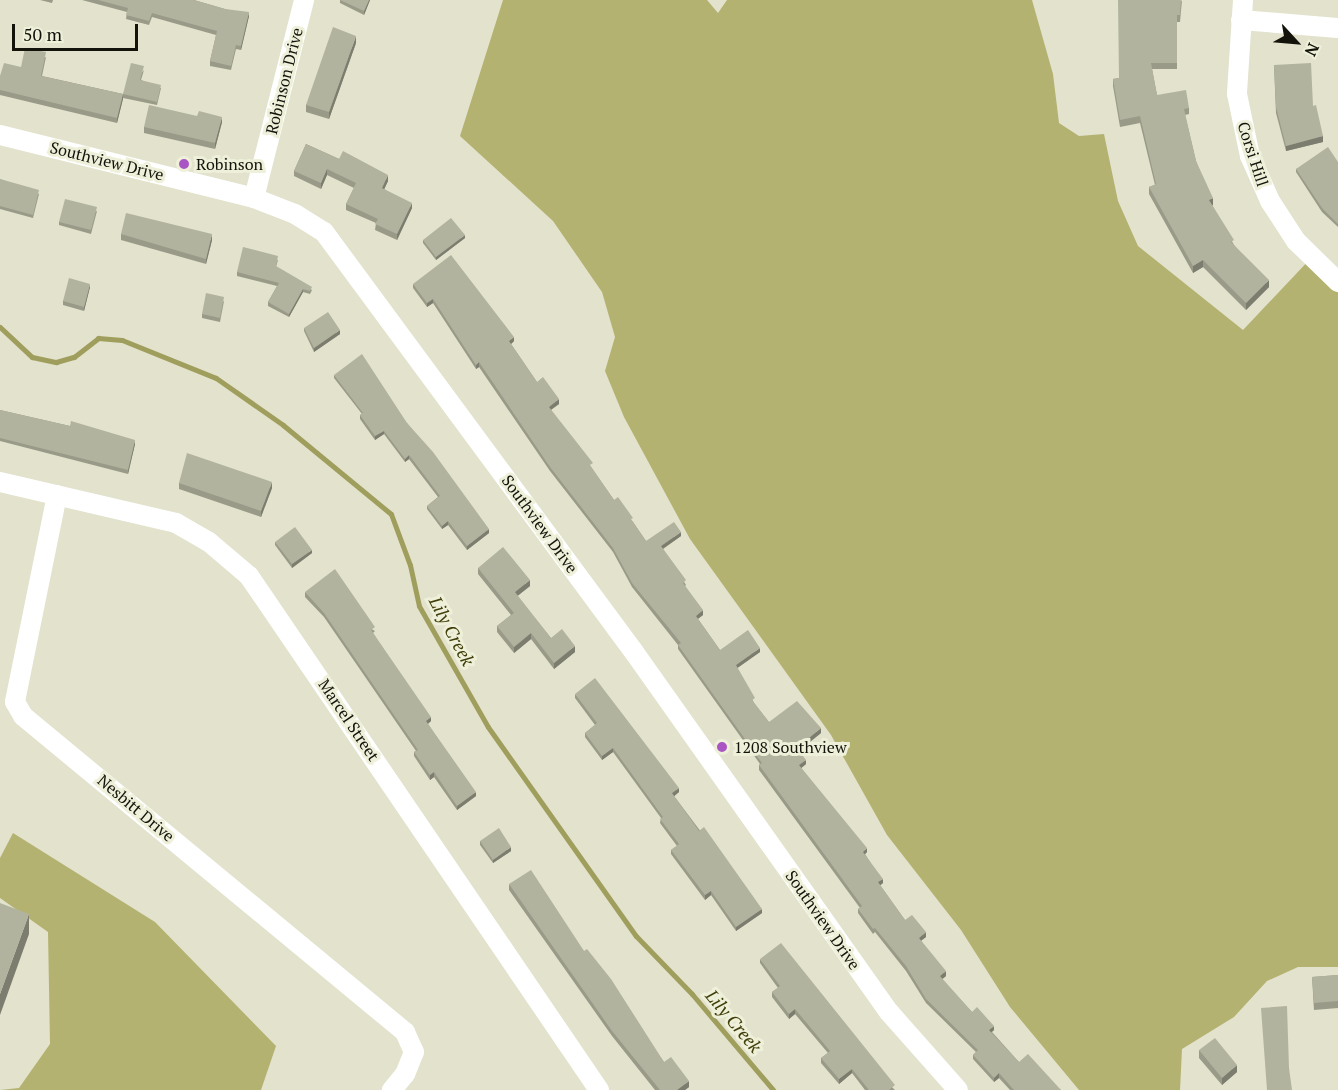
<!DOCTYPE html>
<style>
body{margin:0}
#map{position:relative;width:1338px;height:1090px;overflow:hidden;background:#e2e2cd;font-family:"PT Serif",serif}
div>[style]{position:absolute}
.forest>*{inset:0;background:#b4b270}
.stream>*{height:5px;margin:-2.5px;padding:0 2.5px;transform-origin:2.5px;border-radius:2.5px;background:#9f9e5c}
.minor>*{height:20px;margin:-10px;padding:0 10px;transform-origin:10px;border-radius:10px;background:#fff}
.wall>*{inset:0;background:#999a88}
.shaded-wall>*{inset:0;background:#7d7d6f}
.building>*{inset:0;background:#b2b39e}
.dots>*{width:16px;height:16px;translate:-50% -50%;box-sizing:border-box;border:3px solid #eff0da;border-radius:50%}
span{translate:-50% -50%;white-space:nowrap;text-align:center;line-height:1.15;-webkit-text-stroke:6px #eff0da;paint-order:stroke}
.street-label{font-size:16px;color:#13130b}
.poi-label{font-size:16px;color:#13130b}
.left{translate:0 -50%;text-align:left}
.water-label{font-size:18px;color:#403e09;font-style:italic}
.north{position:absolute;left:1266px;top:12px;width:60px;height:60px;-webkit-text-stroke:4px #eff0da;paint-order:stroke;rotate:116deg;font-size:16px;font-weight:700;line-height:24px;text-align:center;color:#13130b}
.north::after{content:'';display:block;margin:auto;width:21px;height:27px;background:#13130b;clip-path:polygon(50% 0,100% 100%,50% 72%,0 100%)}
.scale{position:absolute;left:12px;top:24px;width:126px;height:27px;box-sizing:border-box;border:3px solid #13130b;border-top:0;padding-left:8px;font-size:18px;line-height:21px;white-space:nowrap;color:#13130b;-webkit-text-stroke:4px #eff0da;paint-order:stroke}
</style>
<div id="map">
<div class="forest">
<div style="clip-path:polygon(503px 0,707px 0,718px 13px,727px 0,1032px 0,1053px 74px,1059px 123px,1079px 136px,1104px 134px,1118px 201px,1138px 246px,1243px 330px,1312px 257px,1338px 280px,1338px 967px,1298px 967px,1267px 981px,1234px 1017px,1182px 1049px,1180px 1090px,1079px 1090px,1010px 1007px,961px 930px,887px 835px,831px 735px,690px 539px,624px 417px,605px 371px,615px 337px,602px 292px,553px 221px,460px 136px)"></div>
<div style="clip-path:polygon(13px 833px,155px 922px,276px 1046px,261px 1090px,0 1090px,19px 1088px,50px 1044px,48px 932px,0 898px,0 858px)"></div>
</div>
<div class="stream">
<div style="left:0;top:327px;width:44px;rotate:43.2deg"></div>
<div style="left:32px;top:357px;width:25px;rotate:12deg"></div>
<div style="left:56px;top:362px;width:19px;rotate:-16deg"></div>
<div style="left:74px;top:357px;width:31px;rotate:-38deg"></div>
<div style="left:98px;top:338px;width:24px;rotate:5deg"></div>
<div style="left:122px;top:340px;width:101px;rotate:22deg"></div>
<div style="left:216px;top:378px;width:82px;rotate:35deg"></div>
<div style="left:283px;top:425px;width:140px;rotate:39.5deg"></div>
<div style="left:391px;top:514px;width:54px;rotate:69.6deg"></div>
<div style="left:410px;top:565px;width:42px;rotate:77.6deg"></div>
<div style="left:419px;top:606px;width:139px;rotate:60.3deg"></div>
<div style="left:488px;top:727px;width:256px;rotate:54.7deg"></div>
<div style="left:636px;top:936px;width:81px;rotate:46deg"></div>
<div style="left:692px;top:994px;width:126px;rotate:49.8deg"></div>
</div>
<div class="minor">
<div style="left:1243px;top:0;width:94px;rotate:93.7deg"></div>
<div style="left:1237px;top:94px;width:63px;rotate:78.2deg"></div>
<div style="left:1250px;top:156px;width:49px;rotate:66deg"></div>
<div style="left:1270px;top:201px;width:48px;rotate:57deg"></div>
<div style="left:1296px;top:241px;width:59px;rotate:44.3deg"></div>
<div style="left:1241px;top:20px;width:97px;rotate:4.7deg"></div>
<div style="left:0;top:135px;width:262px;rotate:13.9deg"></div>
<div style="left:254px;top:198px;width:44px;rotate:21.3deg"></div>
<div style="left:295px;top:214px;width:34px;rotate:32deg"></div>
<div style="left:324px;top:232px;width:522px;rotate:53.57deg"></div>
<div style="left:634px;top:652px;width:441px;rotate:54.7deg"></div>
<div style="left:889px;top:1012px;width:104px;rotate:48.5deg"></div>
<div style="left:254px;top:198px;width:204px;rotate:-75.8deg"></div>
<div style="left:0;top:482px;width:181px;rotate:13.1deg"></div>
<div style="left:176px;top:523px;width:38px;rotate:30deg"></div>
<div style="left:209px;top:542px;width:52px;rotate:40.4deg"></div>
<div style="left:249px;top:576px;width:622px;rotate:55.75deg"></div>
<div style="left:57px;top:495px;width:211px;rotate:101.5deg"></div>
<div style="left:15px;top:702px;width:16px;rotate:60deg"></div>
<div style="left:23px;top:716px;width:496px;rotate:39.6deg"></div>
<div style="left:405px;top:1032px;width:22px;rotate:66deg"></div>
<div style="left:414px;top:1052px;width:24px;rotate:112deg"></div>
<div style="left:405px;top:1074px;width:21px;rotate:129deg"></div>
</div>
<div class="wall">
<div style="clip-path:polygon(40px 0,53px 0,52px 3px)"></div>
<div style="clip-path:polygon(82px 0,194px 0,249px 16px,241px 50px,236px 49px,231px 70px,210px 66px,210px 61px,216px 35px,152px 17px,149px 25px,126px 19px,127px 12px)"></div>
<div style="clip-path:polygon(340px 0,370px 0,364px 15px,340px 3px)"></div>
<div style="clip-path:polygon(1182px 0,1180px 22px,1177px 22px,1177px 69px,1152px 69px,1157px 95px,1189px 108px,1189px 114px,1185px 115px,1196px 161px,1213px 205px,1212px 205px,1234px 245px,1269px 287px,1246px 310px,1203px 267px,1193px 273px,1149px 194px,1149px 187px,1155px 185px,1140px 123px,1120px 127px,1113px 86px,1113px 79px,1119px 78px)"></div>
<div style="clip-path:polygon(356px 43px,329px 119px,306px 112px,306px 105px)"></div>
<div style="clip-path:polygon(46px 57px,42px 76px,123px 94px,144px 70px,141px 80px,161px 88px,157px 105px,123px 98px,117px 123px,0 95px,0 76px)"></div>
<div style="clip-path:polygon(1274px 65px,1313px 106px,1323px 142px,1286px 151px,1276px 113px)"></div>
<div style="clip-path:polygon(222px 122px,215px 149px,144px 133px,144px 127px)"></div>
<div style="clip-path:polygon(306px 144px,388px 181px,384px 189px,412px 208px,397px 240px,375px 230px,376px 223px,346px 210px,346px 204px,354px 188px,327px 175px,321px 189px,294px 176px,294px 171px)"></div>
<div style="clip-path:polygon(1338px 162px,1338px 227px,1322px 212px,1296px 172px,1296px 169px)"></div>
<div style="clip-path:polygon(0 179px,39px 194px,33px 218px,0 209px)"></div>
<div style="clip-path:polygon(97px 211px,91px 234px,59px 225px,59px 222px)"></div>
<div style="clip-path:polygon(121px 234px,212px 240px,206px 264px,121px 240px)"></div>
<div style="clip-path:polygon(465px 238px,436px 260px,423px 243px,423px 240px)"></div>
<div style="clip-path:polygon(278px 260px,276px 267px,312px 290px,310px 294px,303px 292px,289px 317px,268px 306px,268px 302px,277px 286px,237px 276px,237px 272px)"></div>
<div style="clip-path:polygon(413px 284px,514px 341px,511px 344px,537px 382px,559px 404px,551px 410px,614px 500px,633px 522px,646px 541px,681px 536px,663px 549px,686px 585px,685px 586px,703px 615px,698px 619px,720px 650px,760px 652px,737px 668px,754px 703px,769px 722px,821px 733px,799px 751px,806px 764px,801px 768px,867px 852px,865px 854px,883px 883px,880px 885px,905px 920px,926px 937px,921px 941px,946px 976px,942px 979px,972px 1012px,994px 1030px,992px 1032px,1019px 1062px,1061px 1090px,1010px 1090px,999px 1078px,994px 1082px,973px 1059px,973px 1055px,976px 1052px,926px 1003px,906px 971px,875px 932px,873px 934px,858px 913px,858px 909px,860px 908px,759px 770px,759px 765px,760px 764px,678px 649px,678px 645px,632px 587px,613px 552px,550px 471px,479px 367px,476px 369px,433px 303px,427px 307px,413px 288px)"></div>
<div style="clip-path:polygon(90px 287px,84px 311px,63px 305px,63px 301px)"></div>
<div style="clip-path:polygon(224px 301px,220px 322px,202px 318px,202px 314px)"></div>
<div style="clip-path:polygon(304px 328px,340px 334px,314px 352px,304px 331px)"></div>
<div style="clip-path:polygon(334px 375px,407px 423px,489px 533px,467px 550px,448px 525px,442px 529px,427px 509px,427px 506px,438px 497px,409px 459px,405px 462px,384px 434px,375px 440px,360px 419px,360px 415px,362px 414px,334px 378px)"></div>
<div style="clip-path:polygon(0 410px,70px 426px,135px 444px,128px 474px,0 441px)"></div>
<div style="clip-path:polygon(179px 483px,272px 488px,261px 517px,179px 489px)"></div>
<div style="clip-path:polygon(275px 542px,312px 553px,292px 568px,275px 545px)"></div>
<div style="clip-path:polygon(478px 568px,530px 586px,517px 596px,551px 638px,575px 652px,554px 669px,531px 639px,514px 653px,497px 632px,497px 626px,511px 615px,478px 574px)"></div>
<div style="clip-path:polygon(305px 592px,375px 631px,373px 633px,431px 721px,428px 724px,476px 796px,457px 810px,434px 777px,430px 780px,414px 756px,414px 752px,416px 751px,324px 617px,305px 597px)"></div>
<div style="clip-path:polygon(575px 694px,679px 792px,674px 796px,762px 913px,736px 931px,711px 895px,705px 900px,671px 854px,671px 850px,677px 846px,660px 823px,661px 818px,613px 752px,602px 760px,585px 737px,585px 733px,595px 725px,575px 698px)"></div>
<div style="clip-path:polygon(480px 841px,511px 851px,493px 863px,480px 845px)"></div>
<div style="clip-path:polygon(509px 884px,584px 951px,664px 1062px,689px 1087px,685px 1090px,655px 1090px,612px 1036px,509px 890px)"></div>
<div style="clip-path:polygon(760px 959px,895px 1090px,865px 1090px,852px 1073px,839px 1084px,821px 1063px,821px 1058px,828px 1053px,795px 1014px,789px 1019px,772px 997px,772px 992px,778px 988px,760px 963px)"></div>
<div style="clip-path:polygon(1338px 975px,1338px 1008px,1314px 1010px,1312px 977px)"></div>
<div style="clip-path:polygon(1199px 1050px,1237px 1072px,1222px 1085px,1199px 1058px)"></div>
</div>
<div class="shaded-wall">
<div style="clip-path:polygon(369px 0,370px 0,364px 15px,364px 11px)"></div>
<div style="clip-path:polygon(249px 12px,249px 16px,241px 50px,241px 46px)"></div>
<div style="clip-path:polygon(356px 36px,356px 43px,329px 119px,329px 112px)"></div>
<div style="clip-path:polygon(123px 94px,123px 99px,117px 123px,117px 118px)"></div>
<div style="clip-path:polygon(222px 117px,222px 122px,215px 149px,215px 143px)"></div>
<div style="clip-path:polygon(1323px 136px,1323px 142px,1286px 151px,1286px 146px)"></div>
<div style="clip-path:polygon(327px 169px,327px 175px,321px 189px,321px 183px)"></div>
<div style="clip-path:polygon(388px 175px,388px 181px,382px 194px,382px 188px)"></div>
<div style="clip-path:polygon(1213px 198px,1213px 205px,1209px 207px,1209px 200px)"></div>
<div style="clip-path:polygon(412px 203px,412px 208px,397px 240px,397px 234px)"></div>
<div style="clip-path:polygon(212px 234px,212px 240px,206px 264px,206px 259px)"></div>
<div style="clip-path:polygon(465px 235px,465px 238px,436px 260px,436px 257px)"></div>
<div style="clip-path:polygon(1203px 260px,1203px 267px,1193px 273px,1193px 266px)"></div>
<div style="clip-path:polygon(1269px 280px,1269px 287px,1246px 310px,1246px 303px)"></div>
<div style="clip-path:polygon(90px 284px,90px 287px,84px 311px,84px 307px)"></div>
<div style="clip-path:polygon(303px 289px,303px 292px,289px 317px,289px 314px)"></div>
<div style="clip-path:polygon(433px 299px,433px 303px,427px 307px,427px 303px)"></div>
<div style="clip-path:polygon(340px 330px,340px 334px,314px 352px,314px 348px)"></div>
<div style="clip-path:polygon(514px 337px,514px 341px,509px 346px,509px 341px)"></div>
<div style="clip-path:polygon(479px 362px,479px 367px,476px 369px,476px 365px)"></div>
<div style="clip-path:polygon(559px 399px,559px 404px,549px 411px,549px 407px)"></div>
<div style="clip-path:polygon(384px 431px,384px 434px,375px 440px,375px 436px)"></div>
<div style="clip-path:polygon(135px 440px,135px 444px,128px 474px,128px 470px)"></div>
<div style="clip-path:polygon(409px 455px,409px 459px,405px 462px,405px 459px)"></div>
<div style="clip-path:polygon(272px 482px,272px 488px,261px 517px,261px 511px)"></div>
<div style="clip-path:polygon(448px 521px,448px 525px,442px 529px,442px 526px)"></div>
<div style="clip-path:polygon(489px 529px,489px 533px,467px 550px,467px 546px)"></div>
<div style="clip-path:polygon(681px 532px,681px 536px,661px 550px,661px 546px)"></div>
<div style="clip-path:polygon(312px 550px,312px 553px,292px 568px,292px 564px)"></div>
<div style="clip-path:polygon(530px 580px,530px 586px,515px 598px,515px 592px)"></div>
<div style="clip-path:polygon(703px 610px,703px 615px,696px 620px,696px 616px)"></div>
<div style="clip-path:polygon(531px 633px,531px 639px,514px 653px,514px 647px)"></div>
<div style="clip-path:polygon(575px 646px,575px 652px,554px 669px,554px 663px)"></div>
<div style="clip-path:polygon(760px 648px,760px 652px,736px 669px,736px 665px)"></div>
<div style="clip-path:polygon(431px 717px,431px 721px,426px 725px,426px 721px)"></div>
<div style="clip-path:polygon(821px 728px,821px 733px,797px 752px,797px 748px)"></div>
<div style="clip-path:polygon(613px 748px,613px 752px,602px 760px,602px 756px)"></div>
<div style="clip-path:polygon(806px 760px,806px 764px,799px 770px,799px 765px)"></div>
<div style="clip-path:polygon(434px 772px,434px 777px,430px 780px,430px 775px)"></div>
<div style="clip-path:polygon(679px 788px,679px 792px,672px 798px,672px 793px)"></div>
<div style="clip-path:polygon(476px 792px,476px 796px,457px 810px,457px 806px)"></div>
<div style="clip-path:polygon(511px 847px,511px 851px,493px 863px,493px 860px)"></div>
<div style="clip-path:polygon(867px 848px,867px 852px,863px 856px,863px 852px)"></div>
<div style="clip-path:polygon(883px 879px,883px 883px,878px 887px,878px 882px)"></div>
<div style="clip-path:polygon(711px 891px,711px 895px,705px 900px,705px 895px)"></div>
<div style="clip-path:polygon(762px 909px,762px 913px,736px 931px,736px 927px)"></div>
<div style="clip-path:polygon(29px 914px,29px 934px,0 1015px,0 994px)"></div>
<div style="clip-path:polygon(926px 932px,926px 937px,919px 942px,919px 938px)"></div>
<div style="clip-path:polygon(946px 971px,946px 976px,940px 981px,940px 976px)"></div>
<div style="clip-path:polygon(795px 1009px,795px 1014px,789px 1019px,789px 1014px)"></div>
<div style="clip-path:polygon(994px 1026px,994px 1030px,989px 1034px,989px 1030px)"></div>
<div style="clip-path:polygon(1237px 1065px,1237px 1072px,1222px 1085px,1222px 1078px)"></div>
<div style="clip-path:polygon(852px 1069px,852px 1073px,839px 1084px,839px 1079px)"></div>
<div style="clip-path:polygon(999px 1073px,999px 1078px,994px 1082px,994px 1078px)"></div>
<div style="clip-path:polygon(689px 1081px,689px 1087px,685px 1090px,677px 1090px)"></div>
</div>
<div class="building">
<div style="clip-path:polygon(98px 0,194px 0,225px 9px,249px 12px,241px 46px,236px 45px,231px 66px,210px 61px,217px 31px,152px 13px,149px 21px,126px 15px,128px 8px)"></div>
<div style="clip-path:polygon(340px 0,369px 0,364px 11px)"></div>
<div style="clip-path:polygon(1118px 0,1181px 0,1180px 15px,1177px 15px,1177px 63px,1151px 63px,1157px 95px,1186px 90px,1189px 108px,1184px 109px,1196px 161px,1213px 198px,1209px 200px,1234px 240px,1231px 242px,1269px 280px,1246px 303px,1203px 260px,1193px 266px,1149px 187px,1156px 184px,1140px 116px,1120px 120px,1113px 79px,1119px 78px)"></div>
<div style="clip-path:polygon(333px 27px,356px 36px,329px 112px,306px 105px)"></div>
<div style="clip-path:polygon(25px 48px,46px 52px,41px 76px,123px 94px,117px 118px,0 90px,0 76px,4px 63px,21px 67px)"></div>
<div style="clip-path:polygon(131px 63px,144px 66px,140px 80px,161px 85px,157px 102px,123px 94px)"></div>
<div style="clip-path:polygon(1311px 63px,1313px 106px,1316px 105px,1323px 136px,1286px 146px,1276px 107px,1274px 65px)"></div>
<div style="clip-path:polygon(149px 105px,197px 116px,199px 111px,222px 117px,215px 143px,144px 127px)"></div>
<div style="clip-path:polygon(306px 144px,339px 159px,343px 151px,388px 175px,382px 188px,412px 203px,397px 234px,375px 224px,378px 219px,346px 204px,356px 183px,327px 169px,321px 183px,294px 171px)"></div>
<div style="clip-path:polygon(1328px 147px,1338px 162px,1338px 224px,1322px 208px,1296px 169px)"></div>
<div style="clip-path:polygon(0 179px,39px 190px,33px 215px,0 206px)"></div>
<div style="clip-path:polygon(65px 199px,97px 207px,91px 230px,59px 222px)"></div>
<div style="clip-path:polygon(126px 213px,212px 234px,206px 259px,121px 234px)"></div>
<div style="clip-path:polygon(451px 218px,465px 235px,436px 257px,423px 240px)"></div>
<div style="clip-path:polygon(243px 247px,278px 256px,276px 266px,312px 287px,310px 291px,303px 289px,289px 314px,268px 302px,279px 283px,237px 272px)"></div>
<div style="clip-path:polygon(451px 255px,514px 337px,509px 341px,537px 382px,543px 377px,559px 399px,549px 407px,593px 463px,590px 465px,614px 500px,618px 497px,633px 518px,631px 519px,646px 541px,674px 522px,681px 532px,661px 546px,686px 580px,683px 583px,703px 610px,696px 616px,720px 650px,748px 630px,760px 648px,736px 665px,755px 698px,752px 700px,769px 722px,797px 701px,821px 728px,797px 748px,806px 760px,799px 765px,867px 848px,863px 852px,883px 879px,878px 882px,905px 920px,912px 915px,926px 932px,919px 938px,946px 971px,940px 976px,972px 1012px,977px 1007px,994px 1026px,989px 1030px,1019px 1062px,1028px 1054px,1061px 1090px,1014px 1090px,999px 1073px,994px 1078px,973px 1055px,978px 1050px,926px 999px,906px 966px,875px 928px,873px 929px,858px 909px,862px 906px,759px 765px,762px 763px,678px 645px,681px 643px,632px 583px,613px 548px,550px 467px,479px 362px,476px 365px,433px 299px,427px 303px,413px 284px)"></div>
<div style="clip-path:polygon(69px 278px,90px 284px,84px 307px,63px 301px)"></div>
<div style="clip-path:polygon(206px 293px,224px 297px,220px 318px,202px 314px)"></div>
<div style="clip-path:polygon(328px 312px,340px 330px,314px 348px,304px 328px)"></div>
<div style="clip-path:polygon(362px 354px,407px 423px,433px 452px,489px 529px,467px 546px,448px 521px,442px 526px,427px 506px,440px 496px,409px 455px,405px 459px,384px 431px,375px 436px,360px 415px,363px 413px,334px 375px)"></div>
<div style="clip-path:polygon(0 410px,70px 426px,71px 421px,135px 440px,128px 470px,0 438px)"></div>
<div style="clip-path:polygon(187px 453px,272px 482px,261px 511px,179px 483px)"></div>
<div style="clip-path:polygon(295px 527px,312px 550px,292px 564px,275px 542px)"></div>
<div style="clip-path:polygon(503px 547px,530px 580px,515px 592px,551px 638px,562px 629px,575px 646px,554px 663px,531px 633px,514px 647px,497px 626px,514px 613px,478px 568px)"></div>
<div style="clip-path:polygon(335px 569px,375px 627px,371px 630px,431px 717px,426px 721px,476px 792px,457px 806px,434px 772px,430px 775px,414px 752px,418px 750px,324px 613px,305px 592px)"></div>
<div style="clip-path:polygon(595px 678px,679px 788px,672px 793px,699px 831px,704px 827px,762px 909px,736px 927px,711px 891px,705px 895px,671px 850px,679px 844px,660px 819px,663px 817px,613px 748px,602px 756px,585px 733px,597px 723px,575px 694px)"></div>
<div style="clip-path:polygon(499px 828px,511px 847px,493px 860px,480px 841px)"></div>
<div style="clip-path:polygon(531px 870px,584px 951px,587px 949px,611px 979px,664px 1062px,671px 1057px,689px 1081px,677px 1090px,660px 1090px,612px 1031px,509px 884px)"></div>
<div style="clip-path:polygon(0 903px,29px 914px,0 994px)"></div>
<div style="clip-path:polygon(781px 943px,895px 1085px,889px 1090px,869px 1090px,852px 1069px,839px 1079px,821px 1058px,830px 1051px,795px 1009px,789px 1014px,772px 992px,780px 986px,760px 959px)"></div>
<div style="clip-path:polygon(1338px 975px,1338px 1001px,1314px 1003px,1312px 977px)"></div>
<div style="clip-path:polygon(1287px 1006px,1289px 1068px,1292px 1090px,1267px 1090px,1261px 1008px)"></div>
<div style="clip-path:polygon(1215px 1038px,1237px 1065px,1222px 1078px,1199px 1050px)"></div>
</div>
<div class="dots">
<div style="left:184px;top:164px;background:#a955c4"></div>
<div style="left:722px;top:747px;background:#a955c4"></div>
</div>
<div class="street-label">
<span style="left:284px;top:81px;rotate:-76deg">Robinson Drive</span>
<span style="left:1253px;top:154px;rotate:72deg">Corsi Hill</span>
<span style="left:107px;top:161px;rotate:14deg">Southview Drive</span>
<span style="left:540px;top:524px;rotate:54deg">Southview Drive</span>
<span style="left:349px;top:720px;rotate:56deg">Marcel Street</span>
<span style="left:136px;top:808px;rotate:40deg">Nesbitt Drive</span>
<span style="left:823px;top:920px;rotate:55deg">Southview Drive</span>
</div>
<div class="poi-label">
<span class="left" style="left:196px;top:164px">Robinson</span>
<span class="left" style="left:734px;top:747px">1208 Southview</span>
</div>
<div class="water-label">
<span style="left:452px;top:631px;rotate:62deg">Lily Creek</span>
<span style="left:734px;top:1021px;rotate:50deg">Lily Creek</span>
</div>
<div class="north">N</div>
<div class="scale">50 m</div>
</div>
